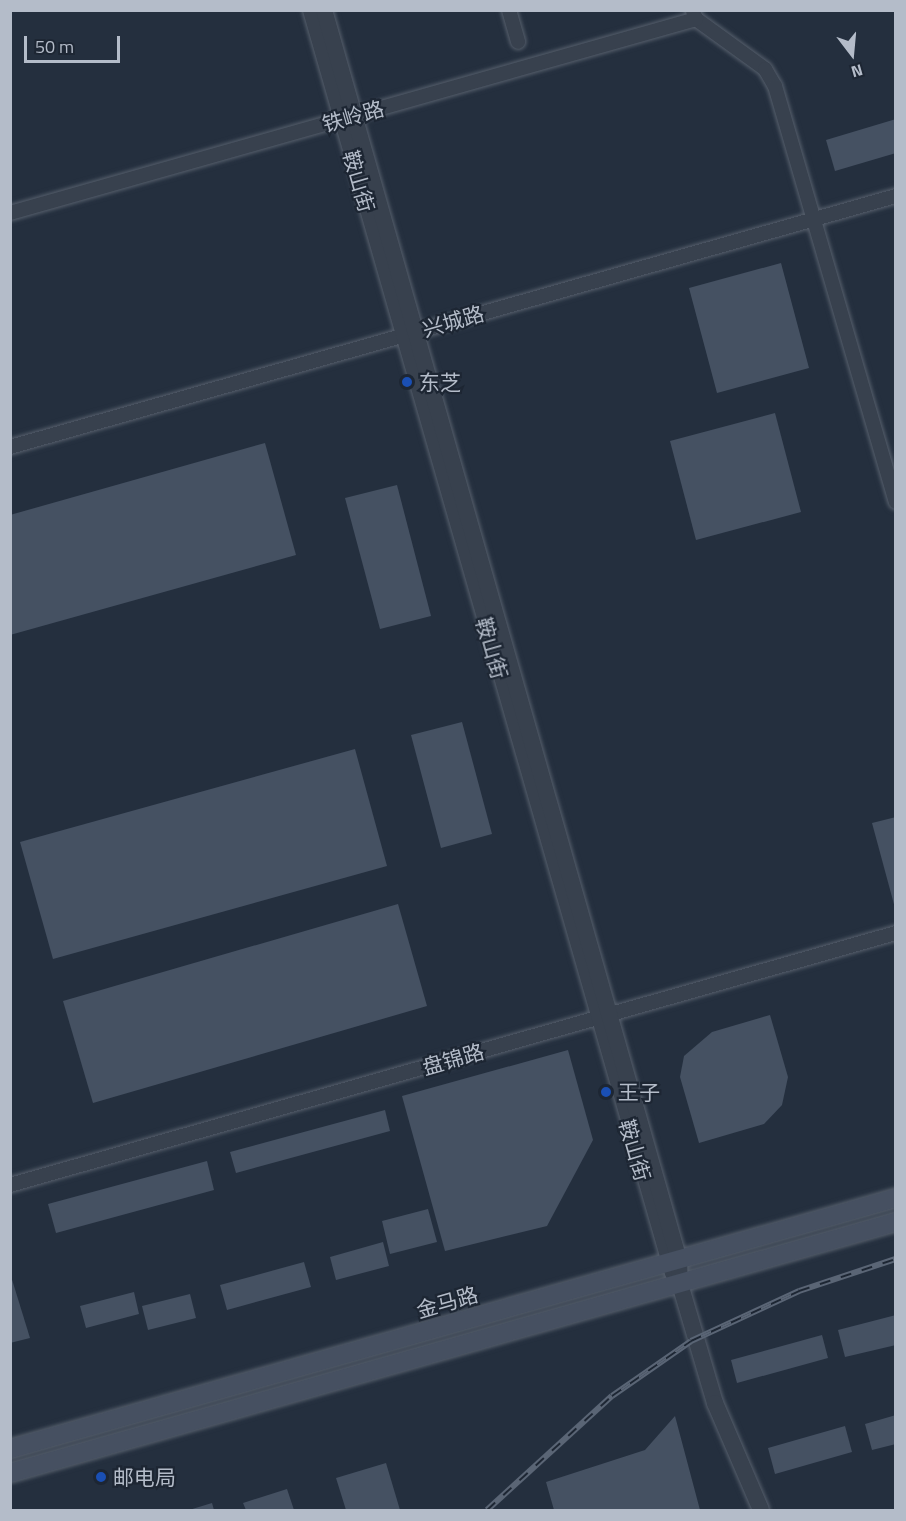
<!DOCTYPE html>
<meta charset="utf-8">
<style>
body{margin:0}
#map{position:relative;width:906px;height:1521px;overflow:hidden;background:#242f3e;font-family:"Titillium Web","Noto Sans SC",sans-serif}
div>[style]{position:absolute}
.building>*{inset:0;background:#455162}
.roads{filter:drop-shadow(0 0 2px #565f6c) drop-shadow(0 0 2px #565f6c)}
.minor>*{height:14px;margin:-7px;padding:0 7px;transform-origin:7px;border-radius:7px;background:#38414e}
.tertiary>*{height:16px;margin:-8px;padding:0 8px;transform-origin:8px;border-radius:8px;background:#38414e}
.secondary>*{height:18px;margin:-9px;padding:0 9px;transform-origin:9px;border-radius:9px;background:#465061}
.rail>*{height:6px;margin-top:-3px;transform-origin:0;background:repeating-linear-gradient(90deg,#1d2633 0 11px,#5a6575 0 22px);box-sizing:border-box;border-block:2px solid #5a6575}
.dots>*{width:16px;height:16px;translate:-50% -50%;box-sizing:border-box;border:3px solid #1d2633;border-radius:50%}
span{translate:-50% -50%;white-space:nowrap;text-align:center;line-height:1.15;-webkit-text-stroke:4.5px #1d2633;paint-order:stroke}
.street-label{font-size:21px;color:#b4bcc9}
.poi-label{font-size:21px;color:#b4bcc9}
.left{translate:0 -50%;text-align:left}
.frame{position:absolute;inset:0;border:12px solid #b4bcc9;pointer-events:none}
.north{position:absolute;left:822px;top:24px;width:60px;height:60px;-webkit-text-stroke:4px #1d2633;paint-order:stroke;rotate:164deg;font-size:16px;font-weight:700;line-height:24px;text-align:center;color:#b4bcc9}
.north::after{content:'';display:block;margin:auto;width:21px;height:27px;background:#b4bcc9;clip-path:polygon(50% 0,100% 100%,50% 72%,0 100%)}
.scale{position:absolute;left:24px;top:36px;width:96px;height:27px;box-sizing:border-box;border:3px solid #b4bcc9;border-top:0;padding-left:8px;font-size:18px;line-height:21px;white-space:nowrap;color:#b4bcc9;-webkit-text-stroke:4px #1d2633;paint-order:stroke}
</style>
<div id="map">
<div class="building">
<div style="clip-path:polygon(896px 119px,896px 153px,835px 171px,826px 140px)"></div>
<div style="clip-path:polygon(781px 263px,809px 368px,717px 393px,689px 288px)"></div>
<div style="clip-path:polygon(775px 413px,801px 512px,696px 540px,670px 441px)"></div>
<div style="clip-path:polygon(265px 443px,296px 555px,10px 635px,10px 515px)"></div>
<div style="clip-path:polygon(397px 485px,431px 616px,380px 629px,345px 498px)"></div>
<div style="clip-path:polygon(462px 722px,492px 834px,441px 848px,411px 735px)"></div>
<div style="clip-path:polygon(355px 749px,387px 866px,53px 959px,20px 842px)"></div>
<div style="clip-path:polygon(896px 817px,896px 908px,895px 908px,872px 823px)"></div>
<div style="clip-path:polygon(398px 904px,427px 1006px,93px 1103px,63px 1001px)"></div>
<div style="clip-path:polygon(770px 1015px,788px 1077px,782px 1105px,764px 1124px,699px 1143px,680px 1077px,684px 1056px,712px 1032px)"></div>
<div style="clip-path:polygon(568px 1050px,593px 1140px,547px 1226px,445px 1251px,402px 1096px)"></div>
<div style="clip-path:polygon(385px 1110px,390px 1131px,236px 1173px,230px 1152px)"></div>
<div style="clip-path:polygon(207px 1161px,214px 1190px,56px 1233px,48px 1204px)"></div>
<div style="clip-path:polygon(428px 1209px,437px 1242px,390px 1254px,382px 1221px)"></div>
<div style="clip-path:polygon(383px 1242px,389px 1266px,336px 1280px,330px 1257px)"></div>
<div style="clip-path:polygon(304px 1262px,311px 1287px,227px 1310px,220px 1285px)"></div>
<div style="clip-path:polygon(10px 1273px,30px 1338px,10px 1343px)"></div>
<div style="clip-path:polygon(134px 1292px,139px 1314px,86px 1328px,80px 1306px)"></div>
<div style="clip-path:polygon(190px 1294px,196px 1318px,148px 1330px,142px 1306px)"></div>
<div style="clip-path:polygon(896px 1315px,896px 1345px,845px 1357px,838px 1330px)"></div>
<div style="clip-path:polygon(822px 1335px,828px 1358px,737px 1383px,731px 1360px)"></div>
<div style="clip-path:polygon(896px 1415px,896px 1444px,872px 1450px,865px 1424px)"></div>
<div style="clip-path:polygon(675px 1416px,700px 1510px,554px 1510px,546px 1482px,645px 1450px)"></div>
<div style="clip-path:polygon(845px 1426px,852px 1452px,775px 1474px,768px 1448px)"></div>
<div style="clip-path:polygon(386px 1463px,400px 1510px,346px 1510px,336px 1478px)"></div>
<div style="clip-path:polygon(287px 1489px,294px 1510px,246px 1510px,243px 1503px)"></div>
<div style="clip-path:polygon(212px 1503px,214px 1510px,189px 1510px)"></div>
</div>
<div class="roads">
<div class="minor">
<div style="left:509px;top:10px;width:33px;rotate:74deg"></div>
<div style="left:693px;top:11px;width:9px;rotate:69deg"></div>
<div style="left:696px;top:19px;width:85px;rotate:35.9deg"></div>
<div style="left:765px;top:69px;width:20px;rotate:60deg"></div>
<div style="left:775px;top:86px;width:433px;rotate:73.8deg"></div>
<div style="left:10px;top:213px;width:713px;rotate:-15.79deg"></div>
<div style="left:10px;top:447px;width:921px;rotate:-15.82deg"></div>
<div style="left:10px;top:1185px;width:921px;rotate:-15.88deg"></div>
</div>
<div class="tertiary">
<div style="left:311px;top:10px;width:1314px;rotate:74.01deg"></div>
<div style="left:324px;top:10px;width:1299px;rotate:74.15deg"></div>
<div style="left:679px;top:1260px;width:24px;rotate:88deg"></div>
<div style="left:680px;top:1284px;width:124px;rotate:73.6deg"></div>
<div style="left:715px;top:1403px;width:116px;rotate:66.7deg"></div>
</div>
<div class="secondary">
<div style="left:10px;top:1449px;width:921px;rotate:-15.82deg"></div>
<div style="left:10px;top:1473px;width:921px;rotate:-15.82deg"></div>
</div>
</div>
<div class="rail">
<div style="left:487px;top:1510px;width:169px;rotate:-42.4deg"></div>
<div style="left:612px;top:1396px;width:96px;rotate:-34.8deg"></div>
<div style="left:691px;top:1341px;width:119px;rotate:-24.8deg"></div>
<div style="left:799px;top:1291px;width:102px;rotate:-18.3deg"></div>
</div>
<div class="dots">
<div style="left:407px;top:382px;background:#1a4fb4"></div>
<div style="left:606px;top:1092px;background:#1a4fb4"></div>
<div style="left:101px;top:1477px;background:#1a4fb4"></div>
</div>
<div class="street-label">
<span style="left:353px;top:116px;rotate:-16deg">铁岭路</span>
<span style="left:359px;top:181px;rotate:74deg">鞍山街</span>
<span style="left:453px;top:321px;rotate:-16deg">兴城路</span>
<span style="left:492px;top:648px;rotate:74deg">鞍山街</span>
<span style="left:453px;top:1059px;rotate:-16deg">盘锦路</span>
<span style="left:635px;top:1150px;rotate:74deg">鞍山街</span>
<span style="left:447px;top:1302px;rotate:-16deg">金马路</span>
</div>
<div class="poi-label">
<span class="left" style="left:419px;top:382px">东芝</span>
<span class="left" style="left:618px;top:1092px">王子</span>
<span class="left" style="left:113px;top:1477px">邮电局</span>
</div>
<div class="frame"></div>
<div class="north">N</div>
<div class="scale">50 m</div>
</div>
